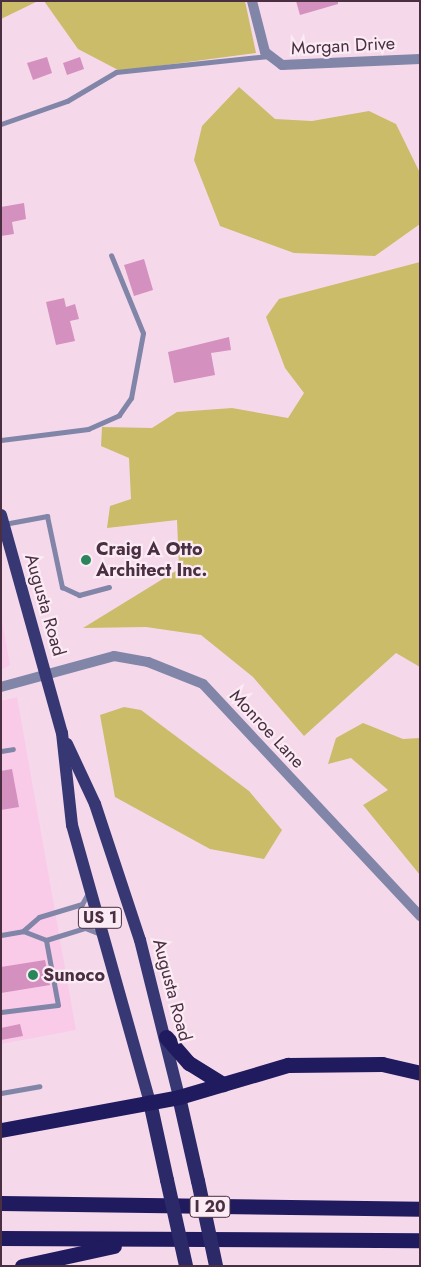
<!DOCTYPE html>
<style>
body{margin:0}
#map{position:relative;width:421px;height:1267px;overflow:hidden;background:#f6d8eb;font-family:Jost,sans-serif}
div>[style]{position:absolute}
.built>*{inset:0;background:#facae9}
.green>*{inset:0;background:#cbbc6a}
.building>*{inset:0;background:#d490be}
.service>*{height:5px;margin:-2.5px;padding:0 2.5px;transform-origin:2.5px;border-radius:2.5px;background:#8185a8}
.minor>*{height:10px;margin:-5px;padding:0 5px;transform-origin:5px;border-radius:5px;background:#8185a8}
.primary>*{height:12px;margin:-6px;padding:0 6px;transform-origin:6px;border-radius:6px;background:#373873}
.trunk>*{height:14px;margin:-7px;padding:0 7px;transform-origin:7px;border-radius:7px;background:#2c2969}
.motorway>*{height:15px;margin:-7.5px;padding:0 7.5px;transform-origin:7.5px;border-radius:7.5px;background:#201a5f}
.trunk-bridge>*{height:14px;margin:-7px;padding:0 7px;transform-origin:7px;border-radius:7px;background:#2c2969}
.dots>*{width:14px;height:14px;translate:-50% -50%;box-sizing:border-box;border:2px solid #faebf4;border-radius:50%}
span{translate:-50% -50%;white-space:nowrap;text-align:center;line-height:1.15;-webkit-text-stroke:4.5px #faebf4;paint-order:stroke}
.shield-label span{padding:1px 4px;background:#faebf4;border:1px solid;border-radius:4px;-webkit-text-stroke-width:0}
.shield-label{font-size:16px;color:#4a2e41;font-weight:700}
.street-label{font-size:18px;color:#4a2e41}
.poi-label{font-size:18px;color:#4a2e41;font-weight:700}
.left{translate:0 -50%;text-align:left}
.frame{position:absolute;inset:0;border:2px solid #4a2e41;pointer-events:none}
</style>
<div id="map">
<div class="built">
<div style="clip-path:polygon(1px 616px,10px 665px,1px 670px)"></div>
<div style="clip-path:polygon(17px 697px,76px 1030px,1px 1044px,1px 701px)"></div>
</div>
<div class="green">
<div style="clip-path:polygon(1px 1px,38px 1px,1px 19px)"></div>
<div style="clip-path:polygon(44px 1px,245px 1px,256px 53px,120px 71px,78px 49px)"></div>
<div style="clip-path:polygon(239px 87px,275px 119px,312px 121px,369px 111px,396px 124px,420px 173px,420px 224px,375px 256px,294px 253px,220px 226px,194px 160px,202px 126px)"></div>
<div style="clip-path:polygon(420px 262px,420px 667px,396px 653px,304px 736px,253px 677px,201px 635px,146px 627px,83px 628px,179px 569px,177px 520px,107px 528px,110px 506px,131px 499px,129px 458px,101px 446px,102px 427px,152px 428px,177px 412px,232px 408px,288px 418px,304px 393px,285px 368px,266px 317px,279px 299px)"></div>
<div style="clip-path:polygon(124px 707px,141px 710px,249px 791px,282px 830px,264px 859px,210px 849px,115px 797px,100px 715px)"></div>
<div style="clip-path:polygon(363px 723px,403px 739px,420px 738px,420px 875px,363px 805px,388px 790px,351px 758px,328px 764px,336px 738px)"></div>
</div>
<div class="building">
<div style="clip-path:polygon(296px 1px,338px 1px,338px 4px,300px 15px)"></div>
<div style="clip-path:polygon(47px 57px,52px 73px,33px 80px,27px 63px)"></div>
<div style="clip-path:polygon(80px 57px,84px 69px,67px 75px,63px 63px)"></div>
<div style="clip-path:polygon(24px 203px,26px 219px,12px 222px,14px 234px,1px 236px,1px 207px)"></div>
<div style="clip-path:polygon(144px 259px,153px 290px,134px 296px,124px 265px)"></div>
<div style="clip-path:polygon(64px 298px,66px 307px,75px 304px,79px 319px,70px 321px,75px 341px,56px 345px,46px 302px)"></div>
<div style="clip-path:polygon(229px 337px,231px 350px,211px 353px,215px 375px,174px 383px,168px 352px)"></div>
<div style="clip-path:polygon(12px 769px,19px 807px,1px 810px,1px 771px)"></div>
<div style="clip-path:polygon(45px 960px,50px 985px,1px 993px,1px 967px)"></div>
<div style="clip-path:polygon(20px 1024px,23px 1036px,1px 1040px,1px 1028px)"></div>
</div>
<div class="service">
<div style="left:1px;top:124px;width:70px;rotate:-19.2deg"></div>
<div style="left:67px;top:101px;width:57px;rotate:-30.6deg"></div>
<div style="left:116px;top:72px;width:154px;rotate:-6deg"></div>
<div style="left:1px;top:440px;width:88px;rotate:-7.2deg"></div>
<div style="left:88px;top:429px;width:34px;rotate:-24deg"></div>
<div style="left:119px;top:415px;width:21px;rotate:-55deg"></div>
<div style="left:131px;top:398px;width:66px;rotate:-79.5deg"></div>
<div style="left:143px;top:333px;width:84px;rotate:-112.3deg"></div>
<div style="left:4px;top:524px;width:44px;rotate:-10.5deg"></div>
<div style="left:47px;top:516px;width:73px;rotate:78.1deg"></div>
<div style="left:62px;top:587px;width:19px;rotate:25deg"></div>
<div style="left:79px;top:595px;width:31px;rotate:-15deg"></div>
<div style="left:1px;top:751px;width:12px;rotate:-9deg"></div>
<div style="left:23px;top:931px;width:21px;rotate:-41deg"></div>
<div style="left:39px;top:917px;width:45px;rotate:-16.8deg"></div>
<div style="left:82px;top:904px;width:13px;rotate:-61deg"></div>
<div style="left:1px;top:935px;width:22px;rotate:-10deg"></div>
<div style="left:23px;top:931px;width:25px;rotate:21deg"></div>
<div style="left:46px;top:940px;width:41px;rotate:-17.1deg"></div>
<div style="left:85px;top:928px;width:17px;rotate:21deg"></div>
<div style="left:1px;top:1012px;width:57px;rotate:-7deg"></div>
<div style="left:58px;top:1005px;width:66px;rotate:-100.5deg"></div>
<div style="left:1px;top:1093px;width:39px;rotate:-10deg"></div>
</div>
<div class="minor">
<div style="left:252px;top:1px;width:53px;rotate:75.7deg"></div>
<div style="left:265px;top:52px;width:21px;rotate:37deg"></div>
<div style="left:282px;top:65px;width:138px;rotate:-2.5deg"></div>
<div style="left:1px;top:687px;width:117px;rotate:-15.3deg"></div>
<div style="left:114px;top:656px;width:35px;rotate:10deg"></div>
<div style="left:148px;top:662px;width:59px;rotate:21.8deg"></div>
<div style="left:203px;top:684px;width:318px;rotate:46.9deg"></div>
</div>
<div class="primary">
<div style="left:1px;top:515px;width:226px;rotate:74.4deg"></div>
<div style="left:62px;top:733px;width:93px;rotate:83.8deg"></div>
<div style="left:72px;top:825px;width:288px;rotate:74.3deg"></div>
<div style="left:67px;top:744px;width:66px;rotate:65deg"></div>
<div style="left:95px;top:804px;width:143px;rotate:71.7deg"></div>
<div style="left:140px;top:940px;width:162px;rotate:76deg"></div>
</div>
<div class="trunk">
<div style="left:179px;top:1097px;width:86px;rotate:77.3deg"></div>
<div style="left:150px;top:1102px;width:80px;rotate:77.7deg"></div>
</div>
<div class="motorway">
<div style="left:166px;top:1037px;width:35px;rotate:49deg"></div>
<div style="left:189px;top:1063px;width:40px;rotate:32deg"></div>
<div style="left:1px;top:1130px;width:181px;rotate:-10.5deg"></div>
<div style="left:179px;top:1097px;width:114px;rotate:-16.4deg"></div>
<div style="left:288px;top:1065px;width:94px;rotate:-0.6deg"></div>
<div style="left:382px;top:1064px;width:39px;rotate:13deg"></div>
<div style="left:1px;top:1203px;width:419px;rotate:0.8deg"></div>
<div style="left:1px;top:1238px;width:419px;rotate:0.3deg"></div>
<div style="left:22px;top:1266px;width:94px;rotate:-12.3deg"></div>
</div>
<div class="trunk-bridge">
<div style="left:167px;top:1180px;width:88px;rotate:77.5deg"></div>
<div style="left:198px;top:1181px;width:87px;rotate:78deg"></div>
</div>
<div class="dots">
<div style="left:86px;top:560px;background:#2a855b"></div>
<div style="left:33px;top:975px;background:#2a855b"></div>
</div>
<div class="shield-label">
<span style="left:100px;top:918px">US 1</span>
<span style="left:210px;top:1207px">I 20</span>
</div>
<div class="street-label">
<span style="left:343px;top:46px;rotate:-3deg">Morgan Drive</span>
<span style="left:45px;top:605px;rotate:74deg">Augusta Road</span>
<span style="left:267px;top:729px;rotate:47deg">Monroe Lane</span>
<span style="left:172px;top:990px;rotate:75deg">Augusta Road</span>
</div>
<div class="poi-label">
<span class="left" style="left:96px;top:560px">Craig A Otto<br>Architect Inc.</span>
<span class="left" style="left:43px;top:975px">Sunoco</span>
</div>
<div class="frame"></div>
</div>
